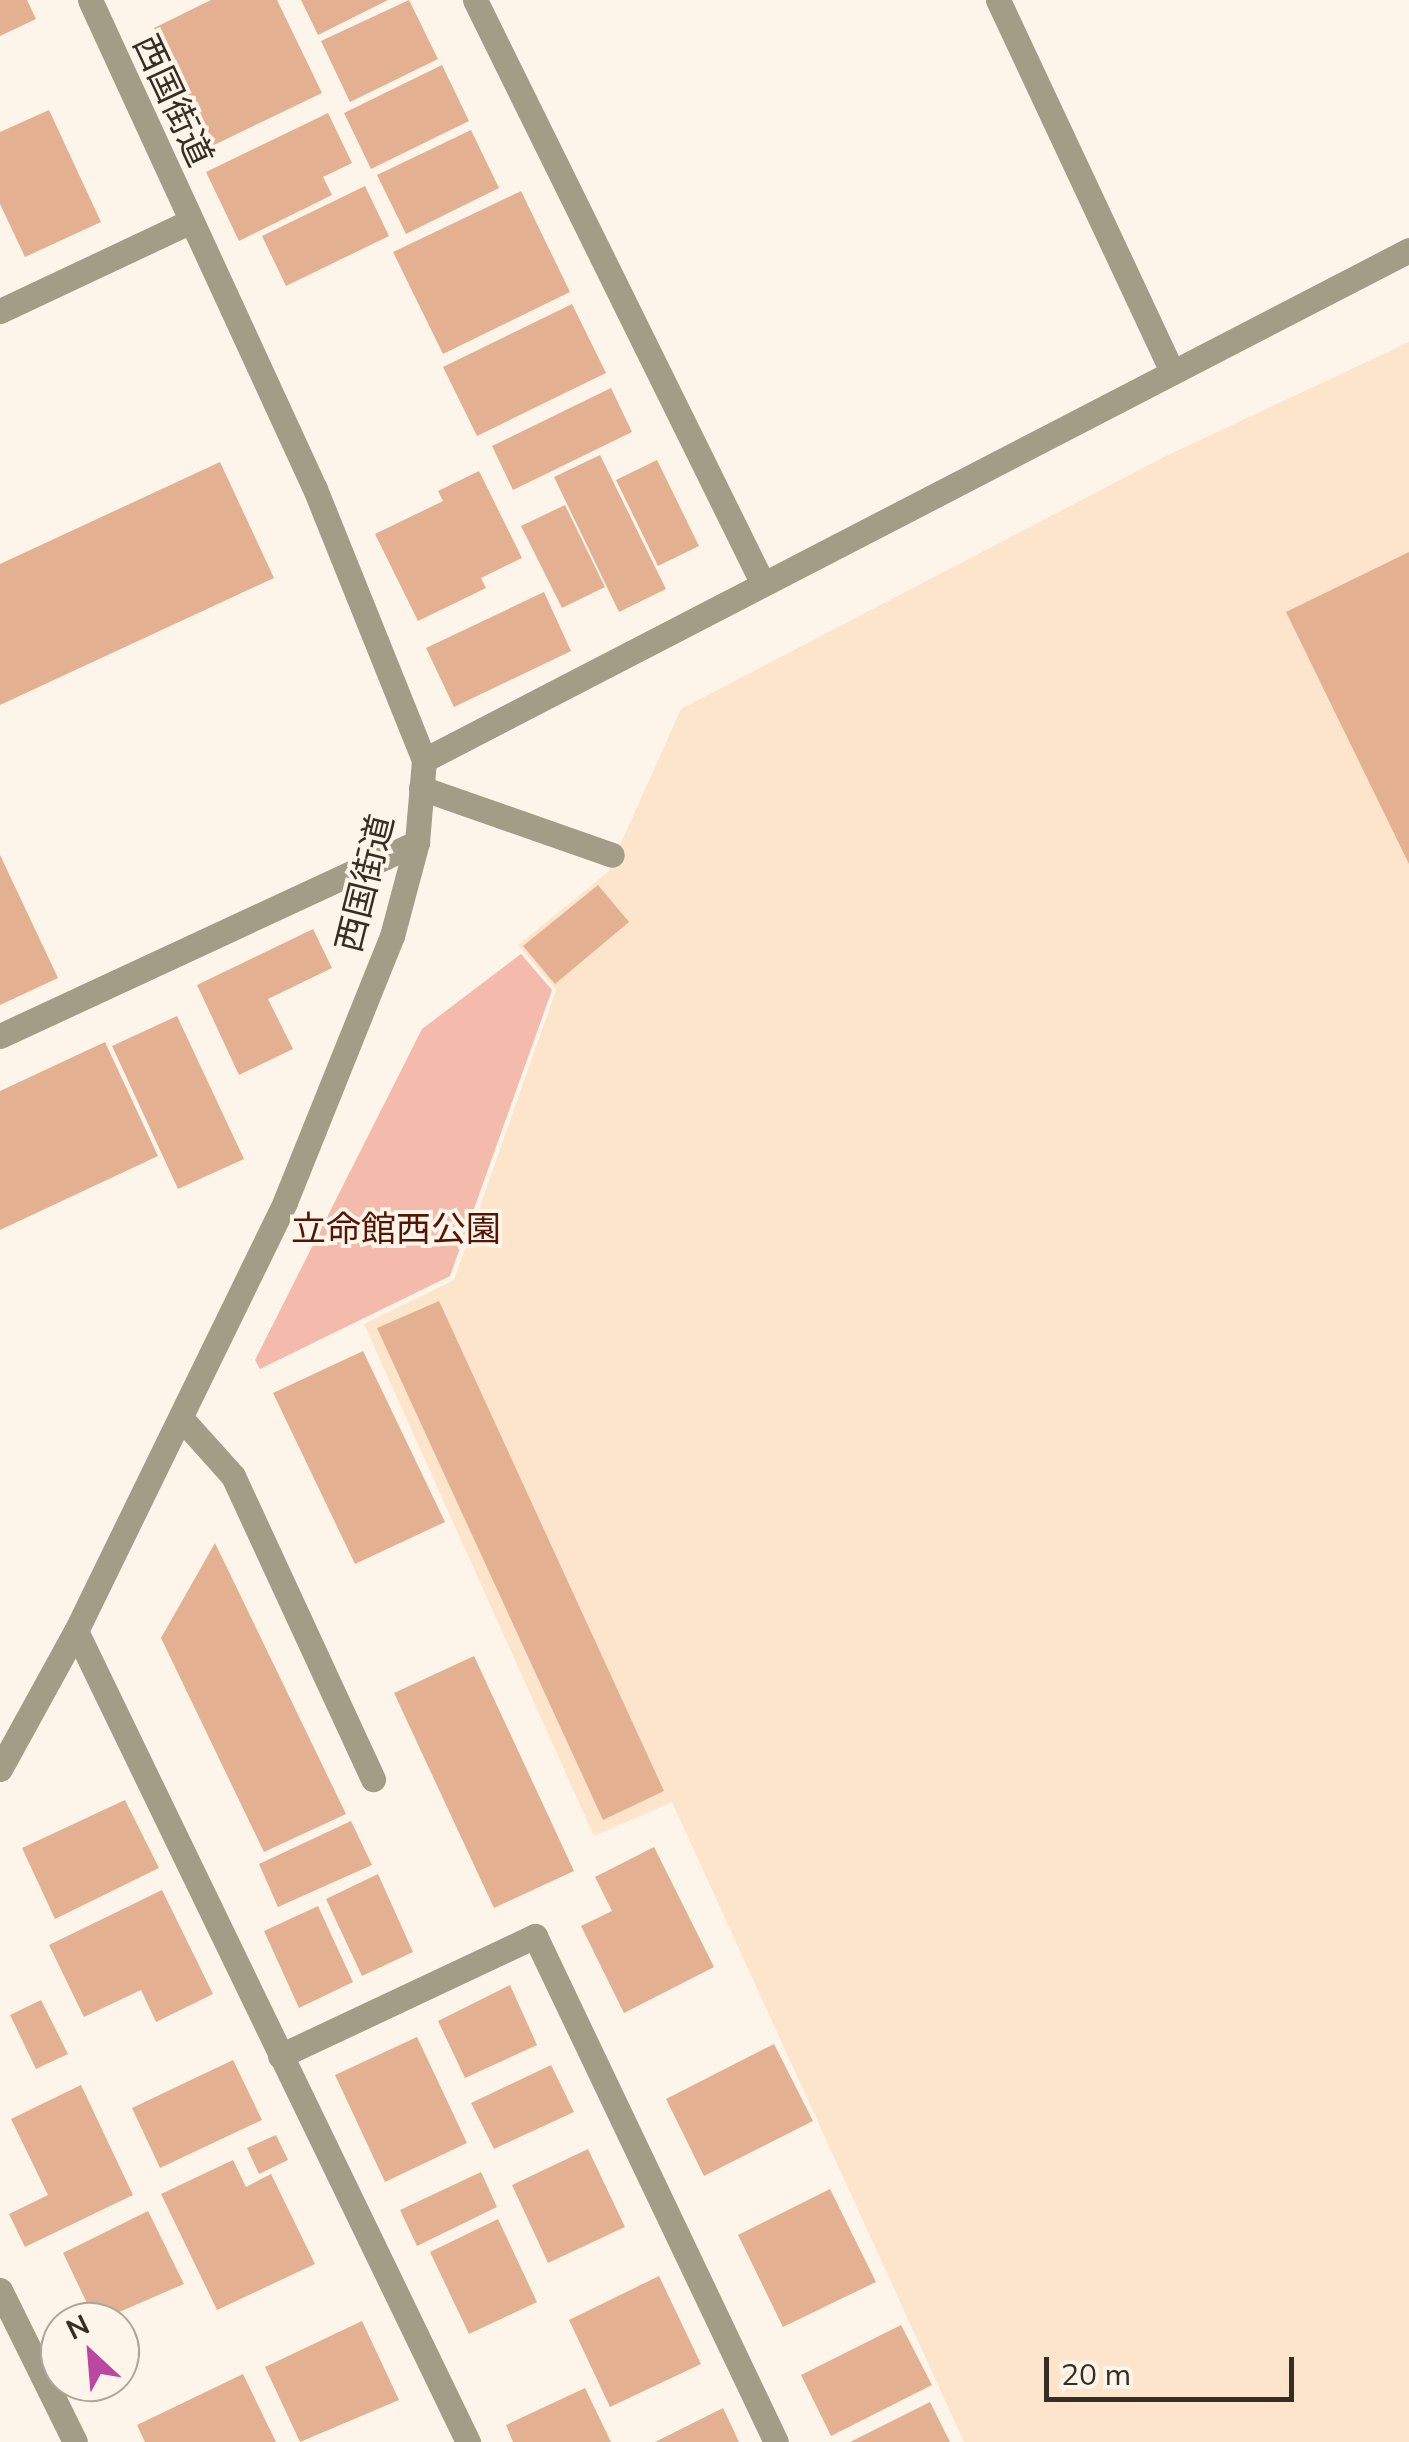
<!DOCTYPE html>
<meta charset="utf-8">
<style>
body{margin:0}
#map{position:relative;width:1409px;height:2442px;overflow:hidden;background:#fef5ea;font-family:Mulish,"Noto Sans JP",sans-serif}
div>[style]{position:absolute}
.built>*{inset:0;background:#fce5ca}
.green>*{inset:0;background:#f4baab}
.building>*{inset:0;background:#e3b192}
.minor>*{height:25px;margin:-12.5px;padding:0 12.5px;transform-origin:12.5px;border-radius:12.5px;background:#a39c86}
span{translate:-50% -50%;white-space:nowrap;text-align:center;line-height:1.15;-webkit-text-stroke:8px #fef5ea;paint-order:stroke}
.street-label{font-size:35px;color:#362e23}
.park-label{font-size:35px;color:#571303}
.north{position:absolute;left:40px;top:2302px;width:100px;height:100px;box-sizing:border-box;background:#fef5ea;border:2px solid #aea59a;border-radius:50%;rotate:334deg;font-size:28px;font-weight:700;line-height:40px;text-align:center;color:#362e23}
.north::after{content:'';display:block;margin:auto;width:35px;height:45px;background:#bb47a0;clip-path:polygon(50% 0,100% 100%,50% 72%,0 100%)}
.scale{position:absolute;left:1044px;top:2357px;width:250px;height:45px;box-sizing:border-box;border:5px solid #362e23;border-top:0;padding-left:12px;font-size:30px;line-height:35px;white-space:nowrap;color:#362e23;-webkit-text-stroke:8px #fef5ea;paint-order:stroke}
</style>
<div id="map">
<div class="built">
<div style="clip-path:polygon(1409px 342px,1409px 2442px,964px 2442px,672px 1802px,594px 1836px,364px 1324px,454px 1280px,556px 990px,518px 945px,608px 872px,681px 709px,1166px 456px)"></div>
</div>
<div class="green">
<div style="clip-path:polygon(521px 954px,552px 990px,450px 1276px,260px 1369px,255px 1360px,422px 1029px)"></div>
</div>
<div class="building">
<div style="clip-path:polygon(0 0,27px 0,36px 19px,0 36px)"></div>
<div style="clip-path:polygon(211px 0,277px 0,322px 93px,212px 146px,154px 28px)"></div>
<div style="clip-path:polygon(301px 0,388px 0,318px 35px)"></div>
<div style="clip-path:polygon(409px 0,438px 59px,350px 102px,321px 41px)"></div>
<div style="clip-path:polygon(442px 65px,469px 121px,371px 169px,344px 113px)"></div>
<div style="clip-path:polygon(49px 110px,101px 222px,25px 257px,0 204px,0 132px)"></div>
<div style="clip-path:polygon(328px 113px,352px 163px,323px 177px,332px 195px,239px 241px,206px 172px)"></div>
<div style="clip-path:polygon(471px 130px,499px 188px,406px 234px,377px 175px)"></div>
<div style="clip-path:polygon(365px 186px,389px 236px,286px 286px,262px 236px)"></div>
<div style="clip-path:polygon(521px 191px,570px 292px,443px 354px,393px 252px)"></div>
<div style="clip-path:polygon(572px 304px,606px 373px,477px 436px,443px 367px)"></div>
<div style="clip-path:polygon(611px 388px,632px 432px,513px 490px,492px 446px)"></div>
<div style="clip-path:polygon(600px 455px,666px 589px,619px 612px,554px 477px)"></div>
<div style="clip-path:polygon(657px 460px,699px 546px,658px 566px,616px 480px)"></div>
<div style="clip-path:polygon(220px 462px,274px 578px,0 705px,0 564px)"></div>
<div style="clip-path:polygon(479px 471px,522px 558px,481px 578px,486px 588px,418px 621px,375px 534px,443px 501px,438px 491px)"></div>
<div style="clip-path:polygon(565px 505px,605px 587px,562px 608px,521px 526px)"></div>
<div style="clip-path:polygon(1409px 552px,1409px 864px,1286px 612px)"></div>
<div style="clip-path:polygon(544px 592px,571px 651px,454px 707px,426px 648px)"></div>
<div style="clip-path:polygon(0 855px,58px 978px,0 1005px)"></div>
<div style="clip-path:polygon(598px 885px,629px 922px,555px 984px,523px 946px)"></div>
<div style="clip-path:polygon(313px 929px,332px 968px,268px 999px,293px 1049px,239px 1075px,197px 985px)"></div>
<div style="clip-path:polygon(177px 1016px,244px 1159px,178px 1189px,112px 1046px)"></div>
<div style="clip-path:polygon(105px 1042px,158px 1156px,0 1230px,0 1091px)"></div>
<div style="clip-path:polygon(439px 1301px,664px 1791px,603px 1820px,377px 1328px)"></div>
<div style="clip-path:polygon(363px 1351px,445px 1522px,355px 1564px,273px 1393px)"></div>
<div style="clip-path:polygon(215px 1543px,346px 1814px,264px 1852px,161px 1638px)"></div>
<div style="clip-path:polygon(474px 1656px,574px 1871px,494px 1908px,394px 1693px)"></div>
<div style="clip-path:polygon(125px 1800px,159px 1868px,55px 1919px,22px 1848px)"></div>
<div style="clip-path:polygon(351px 1821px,372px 1865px,278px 1907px,259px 1864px)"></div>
<div style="clip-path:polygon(654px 1847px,714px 1967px,624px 2013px,581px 1926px,612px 1911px,595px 1877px)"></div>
<div style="clip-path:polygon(378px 1874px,413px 1952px,362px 1976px,326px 1899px)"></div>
<div style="clip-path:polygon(162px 1890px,213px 1994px,156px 2022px,141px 1990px,84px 2017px,49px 1945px)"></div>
<div style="clip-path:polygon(318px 1906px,353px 1982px,299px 2008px,264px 1931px)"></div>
<div style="clip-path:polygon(510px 1985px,537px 2045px,465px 2078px,438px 2021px)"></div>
<div style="clip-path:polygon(41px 2000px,68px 2054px,36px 2069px,10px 2015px)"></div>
<div style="clip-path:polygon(417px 2037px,467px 2143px,385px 2182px,335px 2075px)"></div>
<div style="clip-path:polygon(774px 2044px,813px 2121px,704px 2176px,666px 2099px)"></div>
<div style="clip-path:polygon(233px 2060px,262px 2120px,160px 2168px,132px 2108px)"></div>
<div style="clip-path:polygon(551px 2065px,574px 2112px,494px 2149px,471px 2103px)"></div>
<div style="clip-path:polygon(81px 2085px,133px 2195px,25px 2247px,9px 2214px,48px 2195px,11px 2119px)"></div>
<div style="clip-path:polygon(276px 2135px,288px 2160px,259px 2174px,247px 2148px)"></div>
<div style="clip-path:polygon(588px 2149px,625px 2227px,548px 2263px,512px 2185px)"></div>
<div style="clip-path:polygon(233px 2160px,246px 2187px,271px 2174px,315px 2264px,217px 2310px,161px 2194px)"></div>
<div style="clip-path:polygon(481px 2172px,497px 2207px,417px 2246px,400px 2210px)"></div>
<div style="clip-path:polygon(830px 2189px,876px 2282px,783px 2327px,738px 2235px)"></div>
<div style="clip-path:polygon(148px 2211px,184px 2284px,96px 2322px,63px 2253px)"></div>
<div style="clip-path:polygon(498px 2219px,537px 2302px,469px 2334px,430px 2252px)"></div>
<div style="clip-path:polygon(659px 2276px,701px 2364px,610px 2407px,569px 2320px)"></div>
<div style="clip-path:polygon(362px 2321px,399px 2400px,300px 2442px,265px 2367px)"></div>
<div style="clip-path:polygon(901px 2325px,932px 2385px,831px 2436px,801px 2375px)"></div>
<div style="clip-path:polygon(243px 2374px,276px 2442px,145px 2442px,137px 2425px)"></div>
<div style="clip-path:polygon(585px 2388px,611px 2442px,513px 2442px,506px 2425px)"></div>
<div style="clip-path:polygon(930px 2402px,950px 2442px,850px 2442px)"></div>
<div style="clip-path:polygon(723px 2408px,739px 2442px,655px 2442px)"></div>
</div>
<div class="minor">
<div style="left:475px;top:0;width:651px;rotate:63.75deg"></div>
<div style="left:998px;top:0;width:411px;rotate:64.9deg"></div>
<div style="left:0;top:311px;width:211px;rotate:-25.2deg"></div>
<div style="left:424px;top:760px;width:1109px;rotate:-27.37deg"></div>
<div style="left:421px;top:788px;width:202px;rotate:19.3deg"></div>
<div style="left:0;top:1036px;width:460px;rotate:-24.9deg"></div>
<div style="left:181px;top:1418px;width:78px;rotate:48.1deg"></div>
<div style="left:233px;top:1476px;width:334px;rotate:65.2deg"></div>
<div style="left:76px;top:1631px;width:901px;rotate:64.2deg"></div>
<div style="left:0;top:1769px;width:158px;rotate:-61.2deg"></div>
<div style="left:76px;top:1631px;width:477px;rotate:-64deg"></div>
<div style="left:285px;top:1202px;width:287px;rotate:-68.1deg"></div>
<div style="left:392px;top:936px;width:97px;rotate:-75.1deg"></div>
<div style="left:417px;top:842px;width:82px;rotate:-85.1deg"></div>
<div style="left:424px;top:760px;width:292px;rotate:-111.9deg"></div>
<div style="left:315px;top:489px;width:538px;rotate:-114.71deg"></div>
<div style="left:280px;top:2056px;width:282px;rotate:-25.2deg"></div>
<div style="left:535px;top:1936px;width:560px;rotate:64.53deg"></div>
<div style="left:0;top:2290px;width:169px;rotate:63.7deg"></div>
</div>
<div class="street-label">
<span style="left:174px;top:100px;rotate:65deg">西国街道</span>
<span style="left:364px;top:883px;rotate:-76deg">西国街道</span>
</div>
<div class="park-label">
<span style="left:396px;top:1228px">立命館西公園</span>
</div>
<div class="north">N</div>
<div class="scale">20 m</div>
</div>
